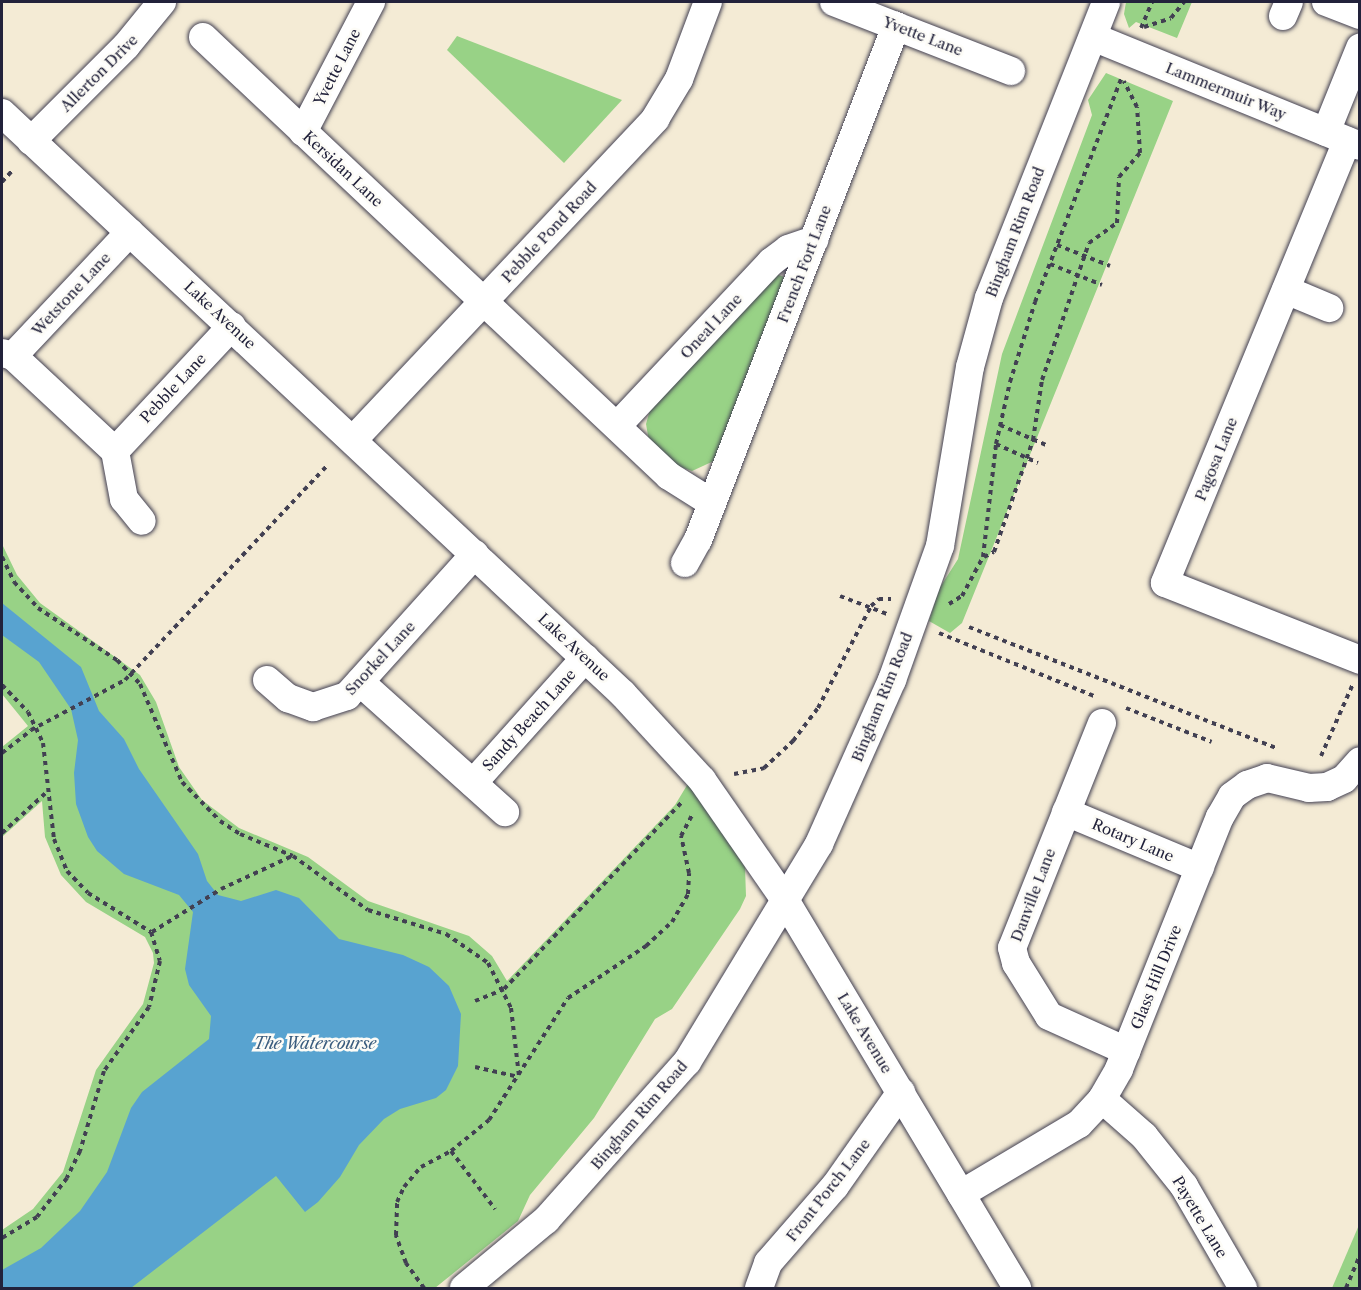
<!DOCTYPE html>
<style>
body{margin:0}
#map{position:relative;width:1361px;height:1290px;overflow:hidden;background:#f4ebd5;font-family:"Libre Caslon Text",serif}
div>[style]{position:absolute}
.green>*{inset:0;background:#98d286}
.water>*{inset:0;background:#58a3d0}
.path>*{height:4px;margin-top:-2px;transform-origin:0;background:repeating-linear-gradient(90deg,#424052 0 4.5px,transparent 0 9px)}
.roads{filter:drop-shadow(0 0 2px #424052) drop-shadow(0 0 2px #424052)}
.minor>*{height:28px;margin:-14px;padding:0 14px;transform-origin:14px;border-radius:14px;background:#fff}
span{translate:-50% -50%;white-space:nowrap;text-align:center;line-height:1.15;-webkit-text-stroke:5px #fdfcf7;paint-order:stroke}
.street-label{font-size:15px;color:#22223b}
.water-label{font-size:16px;color:#3a5c7e;font-style:italic}
.frame{position:absolute;inset:0;border:3px solid #22223b;pointer-events:none}
</style>
<div id="map">
<div class="green">
<div style="clip-path:polygon(1126px 2px,1192px 2px,1177px 38px,1136px 22px,1129px 28px,1124px 14px)"></div>
<div style="clip-path:polygon(457px 36px,622px 100px,564px 163px,447px 50px)"></div>
<div style="clip-path:polygon(1106px 73px,1173px 101px,962px 623px,950px 633px,929px 621px,939px 589px,958px 559px,1002px 354px,1092px 115px,1088px 100px)"></div>
<div style="clip-path:polygon(776px 274px,787px 278px,716px 460px,692px 471px,669px 463px,649px 441px,646px 424px,650px 410px)"></div>
<div style="clip-path:polygon(2px 544px,17px 575px,40px 603px,140px 675px,156px 702px,179px 767px,202px 800px,239px 828px,308px 857px,368px 901px,469px 936px,492px 956px,507px 981px,675px 805px,689px 782px,745px 867px,746px 896px,740px 909px,672px 1009px,655px 1019px,594px 1118px,530px 1195px,518px 1221px,435px 1288px,2px 1288px,2px 1230px,33px 1209px,63px 1172px,96px 1070px,143px 1004px,154px 963px,153px 953px,145px 937px,86px 902px,61px 875px,45px 837px,42px 801px,2px 837px,2px 747px,28px 726px,2px 694px)"></div>
<div style="clip-path:polygon(1359px 1225px,1359px 1288px,1332px 1288px)"></div>
</div>
<div class="water">
<div style="clip-path:polygon(2px 603px,81px 667px,99px 711px,124px 739px,139px 769px,198px 854px,207px 881px,218px 895px,241px 901px,276px 890px,299px 898px,339px 939px,403px 955px,429px 967px,449px 986px,461px 1014px,458px 1066px,446px 1090px,436px 1098px,400px 1109px,384px 1119px,359px 1145px,340px 1177px,318px 1202px,305px 1212px,276px 1176px,131px 1288px,2px 1288px,2px 1270px,41px 1248px,80px 1211px,107px 1172px,131px 1108px,142px 1092px,209px 1039px,211px 1016px,189px 985px,185px 969px,193px 912px,179px 895px,124px 874px,97px 851px,88px 837px,76px 804px,74px 773px,78px 740px,71px 709px,39px 662px,2px 635px)"></div>
</div>
<div class="path">
<div style="left:1144px;top:27px;width:28px;rotate:-18deg"></div>
<div style="left:1171px;top:18px;width:21px;rotate:-51deg"></div>
<div style="left:1141px;top:28px;width:28px;rotate:-67deg"></div>
<div style="left:2px;top:182px;width:15px;rotate:-48deg"></div>
<div style="left:1057px;top:245px;width:57px;rotate:21.6deg"></div>
<div style="left:1050px;top:264px;width:56px;rotate:22deg"></div>
<div style="left:1000px;top:425px;width:50px;rotate:23.5deg"></div>
<div style="left:996px;top:444px;width:46px;rotate:24.3deg"></div>
<div style="left:2px;top:557px;width:28px;rotate:64deg"></div>
<div style="left:14px;top:582px;width:35px;rotate:47deg"></div>
<div style="left:38px;top:608px;width:95px;rotate:33.4deg"></div>
<div style="left:117px;top:660px;width:33px;rotate:46deg"></div>
<div style="left:140px;top:684px;width:107px;rotate:66.8deg"></div>
<div style="left:182px;top:782px;width:54px;rotate:45.7deg"></div>
<div style="left:220px;top:821px;width:24px;rotate:33deg"></div>
<div style="left:240px;top:834px;width:57px;rotate:22.5deg"></div>
<div style="left:293px;top:856px;width:92px;rotate:35.8deg"></div>
<div style="left:368px;top:910px;width:82px;rotate:17.1deg"></div>
<div style="left:446px;top:934px;width:51px;rotate:34.6deg"></div>
<div style="left:488px;top:963px;width:51px;rotate:62.9deg"></div>
<div style="left:511px;top:1008px;width:68px;rotate:83.3deg"></div>
<div style="left:984px;top:557px;width:11px;rotate:-27deg"></div>
<div style="left:994px;top:552px;width:119px;rotate:-70.8deg"></div>
<div style="left:1033px;top:440px;width:61px;rotate:-81.5deg"></div>
<div style="left:1042px;top:380px;width:145px;rotate:-71.1deg"></div>
<div style="left:1089px;top:243px;width:34px;rotate:-36deg"></div>
<div style="left:1117px;top:223px;width:46px;rotate:-87.5deg"></div>
<div style="left:1119px;top:177px;width:32px;rotate:-49deg"></div>
<div style="left:1140px;top:153px;width:46px;rotate:-93.7deg"></div>
<div style="left:1137px;top:107px;width:29px;rotate:-117deg"></div>
<div style="left:840px;top:596px;width:50px;rotate:21deg"></div>
<div style="left:949px;top:604px;width:15px;rotate:-32deg"></div>
<div style="left:962px;top:596px;width:44px;rotate:-61.7deg"></div>
<div style="left:983px;top:557px;width:114px;rotate:-83.4deg"></div>
<div style="left:996px;top:444px;width:64px;rotate:-77.3deg"></div>
<div style="left:1010px;top:382px;width:84px;rotate:-72.6deg"></div>
<div style="left:1035px;top:302px;width:239px;rotate:-68.9deg"></div>
<div style="left:969px;top:627px;width:330px;rotate:21.5deg"></div>
<div style="left:939px;top:633px;width:167px;rotate:22.1deg"></div>
<div style="left:2px;top:685px;width:37px;rotate:46deg"></div>
<div style="left:28px;top:712px;width:34px;rotate:64deg"></div>
<div style="left:43px;top:743px;width:97px;rotate:83.5deg"></div>
<div style="left:54px;top:839px;width:35px;rotate:68deg"></div>
<div style="left:67px;top:871px;width:30px;rotate:46deg"></div>
<div style="left:88px;top:893px;width:74px;rotate:31.8deg"></div>
<div style="left:151px;top:932px;width:30px;rotate:73deg"></div>
<div style="left:160px;top:961px;width:47px;rotate:103.4deg"></div>
<div style="left:149px;top:1007px;width:78px;rotate:125.1deg"></div>
<div style="left:104px;top:1071px;width:84px;rotate:106.7deg"></div>
<div style="left:80px;top:1151px;width:30px;rotate:116deg"></div>
<div style="left:67px;top:1178px;width:49px;rotate:127.6deg"></div>
<div style="left:37px;top:1217px;width:41px;rotate:149deg"></div>
<div style="left:1126px;top:708px;width:92px;rotate:21.6deg"></div>
<div style="left:2px;top:753px;width:37px;rotate:-38deg"></div>
<div style="left:31px;top:730px;width:106px;rotate:-28deg"></div>
<div style="left:125px;top:680px;width:294px;rotate:-46.7deg"></div>
<div style="left:1321px;top:756px;width:77px;rotate:-66.1deg"></div>
<div style="left:734px;top:774px;width:31px;rotate:-11deg"></div>
<div style="left:764px;top:768px;width:40px;rotate:-43deg"></div>
<div style="left:793px;top:741px;width:41px;rotate:-52.9deg"></div>
<div style="left:818px;top:708px;width:115px;rotate:-62.5deg"></div>
<div style="left:871px;top:606px;width:11px;rotate:-41deg"></div>
<div style="left:879px;top:599px;width:12px"></div>
<div style="left:2px;top:833px;width:64px;rotate:-42.5deg"></div>
<div style="left:152px;top:932px;width:81px;rotate:-31.9deg"></div>
<div style="left:221px;top:889px;width:78px;rotate:-24.9deg"></div>
<div style="left:475px;top:1001px;width:31px;rotate:-22deg"></div>
<div style="left:504px;top:989px;width:258px;rotate:-46.4deg"></div>
<div style="left:475px;top:1067px;width:45px;rotate:12.8deg"></div>
<div style="left:451px;top:1151px;width:73px;rotate:52.8deg"></div>
<div style="left:424px;top:1288px;width:31px;rotate:-126deg"></div>
<div style="left:406px;top:1263px;width:30px;rotate:-110deg"></div>
<div style="left:396px;top:1235px;width:33px;rotate:-88deg"></div>
<div style="left:397px;top:1202px;width:17px;rotate:-65deg"></div>
<div style="left:404px;top:1187px;width:26px;rotate:-50deg"></div>
<div style="left:421px;top:1167px;width:34px;rotate:-28deg"></div>
<div style="left:451px;top:1151px;width:49px;rotate:-39.2deg"></div>
<div style="left:489px;top:1120px;width:145px;rotate:-57.1deg"></div>
<div style="left:568px;top:998px;width:94px;rotate:-33.7deg"></div>
<div style="left:646px;top:946px;width:35px;rotate:-43deg"></div>
<div style="left:672px;top:922px;width:32px;rotate:-60deg"></div>
<div style="left:688px;top:894px;width:21px;rotate:-87deg"></div>
<div style="left:689px;top:873px;width:38px;rotate:-102deg"></div>
<div style="left:681px;top:836px;width:24px;rotate:-62deg"></div>
<div style="left:1346px;top:1288px;width:36px;rotate:-67deg"></div>
</div>
<div class="roads">
<div class="minor">
<div style="left:834px;top:2px;width:190px;rotate:21.3deg"></div>
<div style="left:1326px;top:2px;width:36px;rotate:21deg"></div>
<div style="left:1283px;top:16px;width:15px;rotate:-67deg"></div>
<div style="left:203px;top:37px;width:640px;rotate:43.29deg"></div>
<div style="left:669px;top:476px;width:51px;rotate:32.1deg"></div>
<div style="left:1093px;top:37px;width:288px;rotate:22.2deg"></div>
<div style="left:2px;top:113px;width:850px;rotate:43.09deg"></div>
<div style="left:623px;top:694px;width:117px;rotate:47.4deg"></div>
<div style="left:702px;top:780px;width:146px;rotate:55.3deg"></div>
<div style="left:785px;top:900px;width:452px;rotate:59.1deg"></div>
<div style="left:303px;top:132px;width:147px;rotate:-62.4deg"></div>
<div style="left:1326px;top:132px;width:91px;rotate:-68deg"></div>
<div style="left:31px;top:141px;width:134px;rotate:-45deg"></div>
<div style="left:126px;top:46px;width:57px;rotate:-50.7deg"></div>
<div style="left:1347px;top:141px;width:478px;rotate:112.4deg"></div>
<div style="left:1165px;top:583px;width:210px;rotate:21.5deg"></div>
<div style="left:1286px;top:290px;width:47px;rotate:22.7deg"></div>
<div style="left:2px;top:353px;width:11px;rotate:15deg"></div>
<div style="left:13px;top:356px;width:139px;rotate:43deg"></div>
<div style="left:115px;top:451px;width:49px;rotate:79.4deg"></div>
<div style="left:124px;top:499px;width:28px;rotate:51deg"></div>
<div style="left:13px;top:356px;width:170px;rotate:-46.7deg"></div>
<div style="left:617px;top:426px;width:225px;rotate:-46.8deg"></div>
<div style="left:771px;top:262px;width:21px;rotate:-37deg"></div>
<div style="left:788px;top:249px;width:28px;rotate:-19deg"></div>
<div style="left:353px;top:440px;width:441px;rotate:-46.7deg"></div>
<div style="left:655px;top:119px;width:47px;rotate:-59deg"></div>
<div style="left:679px;top:79px;width:82px;rotate:-69.4deg"></div>
<div style="left:115px;top:451px;width:171px;rotate:-46.9deg"></div>
<div style="left:685px;top:563px;width:26px;rotate:-61deg"></div>
<div style="left:698px;top:540px;width:551px;rotate:-68.93deg"></div>
<div style="left:267px;top:680px;width:28px;rotate:41deg"></div>
<div style="left:288px;top:698px;width:27px;rotate:20deg"></div>
<div style="left:313px;top:707px;width:36px;rotate:-18deg"></div>
<div style="left:347px;top:696px;width:191px;rotate:-48deg"></div>
<div style="left:360px;top:682px;width:195px;rotate:41.9deg"></div>
<div style="left:1102px;top:723px;width:242px;rotate:111.8deg"></div>
<div style="left:1012px;top:948px;width:16px;rotate:75deg"></div>
<div style="left:1016px;top:963px;width:62px;rotate:58.1deg"></div>
<div style="left:1049px;top:1016px;width:85px;rotate:24.4deg"></div>
<div style="left:473px;top:783px;width:168px;rotate:-48.1deg"></div>
<div style="left:1066px;top:812px;width:145px;rotate:22.7deg"></div>
<div style="left:1102px;top:1099px;width:56px;rotate:41.4deg"></div>
<div style="left:1144px;top:1136px;width:64px;rotate:51.3deg"></div>
<div style="left:1184px;top:1186px;width:118px;rotate:60deg"></div>
<div style="left:961px;top:1194px;width:137px;rotate:-30.7deg"></div>
<div style="left:1079px;top:1124px;width:34px;rotate:-47deg"></div>
<div style="left:1102px;top:1099px;width:34px;rotate:-60deg"></div>
<div style="left:1119px;top:1069px;width:271px;rotate:-68.2deg"></div>
<div style="left:1220px;top:817px;width:24px;rotate:-60deg"></div>
<div style="left:1232px;top:796px;width:19px;rotate:-36deg"></div>
<div style="left:1247px;top:785px;width:21px;rotate:-19deg"></div>
<div style="left:1267px;top:778px;width:43px;rotate:13.4deg"></div>
<div style="left:1309px;top:788px;width:18px;rotate:-3deg"></div>
<div style="left:1327px;top:787px;width:19px;rotate:-25deg"></div>
<div style="left:1344px;top:779px;width:24px;rotate:-48deg"></div>
<div style="left:464px;top:1288px;width:107px;rotate:-39.7deg"></div>
<div style="left:546px;top:1220px;width:212px;rotate:-48.3deg"></div>
<div style="left:687px;top:1062px;width:255px;rotate:-58.8deg"></div>
<div style="left:819px;top:844px;width:180px;rotate:-66deg"></div>
<div style="left:892px;top:680px;width:142px;rotate:-70.3deg"></div>
<div style="left:940px;top:546px;width:181px;rotate:-80.5deg"></div>
<div style="left:970px;top:367px;width:72px;rotate:-74.6deg"></div>
<div style="left:989px;top:298px;width:318px;rotate:-68.4deg"></div>
<div style="left:759px;top:1288px;width:27px;rotate:-70deg"></div>
<div style="left:768px;top:1263px;width:102px;rotate:-49deg"></div>
<div style="left:835px;top:1186px;width:115px;rotate:-54.9deg"></div>
</div>
</div>
<div class="street-label">
<span style="left:923px;top:36px;rotate:21deg">Yvette Lane</span>
<span style="left:337px;top:67px;rotate:-63deg">Yvette Lane</span>
<span style="left:99px;top:73px;rotate:-45deg">Allerton Drive</span>
<span style="left:1226px;top:91px;rotate:22deg">Lammermuir Way</span>
<span style="left:343px;top:169px;rotate:43deg">Kersidan Lane</span>
<span style="left:549px;top:232px;rotate:-47deg">Pebble Pond Road</span>
<span style="left:1015px;top:232px;rotate:-69deg">Bingham Rim Road</span>
<span style="left:804px;top:264px;rotate:-69deg">French Fort Lane</span>
<span style="left:71px;top:294px;rotate:-47deg">Wetstone Lane</span>
<span style="left:220px;top:315px;rotate:43deg">Lake Avenue</span>
<span style="left:711px;top:326px;rotate:-47deg">Oneal Lane</span>
<span style="left:173px;top:388px;rotate:-47deg">Pebble Lane</span>
<span style="left:1216px;top:459px;rotate:-68deg">Pagosa Lane</span>
<span style="left:574px;top:647px;rotate:43deg">Lake Avenue</span>
<span style="left:380px;top:658px;rotate:-47deg">Snorkel Lane</span>
<span style="left:882px;top:697px;rotate:-68deg">Bingham Rim Road</span>
<span style="left:529px;top:720px;rotate:-48deg">Sandy Beach Lane</span>
<span style="left:1133px;top:840px;rotate:23deg">Rotary Lane</span>
<span style="left:1033px;top:895px;rotate:-69deg">Danville Lane</span>
<span style="left:1156px;top:977px;rotate:-68deg">Glass Hill Drive</span>
<span style="left:865px;top:1033px;rotate:59deg">Lake Avenue</span>
<span style="left:639px;top:1115px;rotate:-49deg">Bingham Rim Road</span>
<span style="left:828px;top:1190px;rotate:-52deg">Front Porch Lane</span>
<span style="left:1200px;top:1217px;rotate:59deg">Payette Lane</span>
</div>
<div class="water-label">
<span style="left:315px;top:1043px">The Watercourse</span>
</div>
<div class="frame"></div>
</div>
